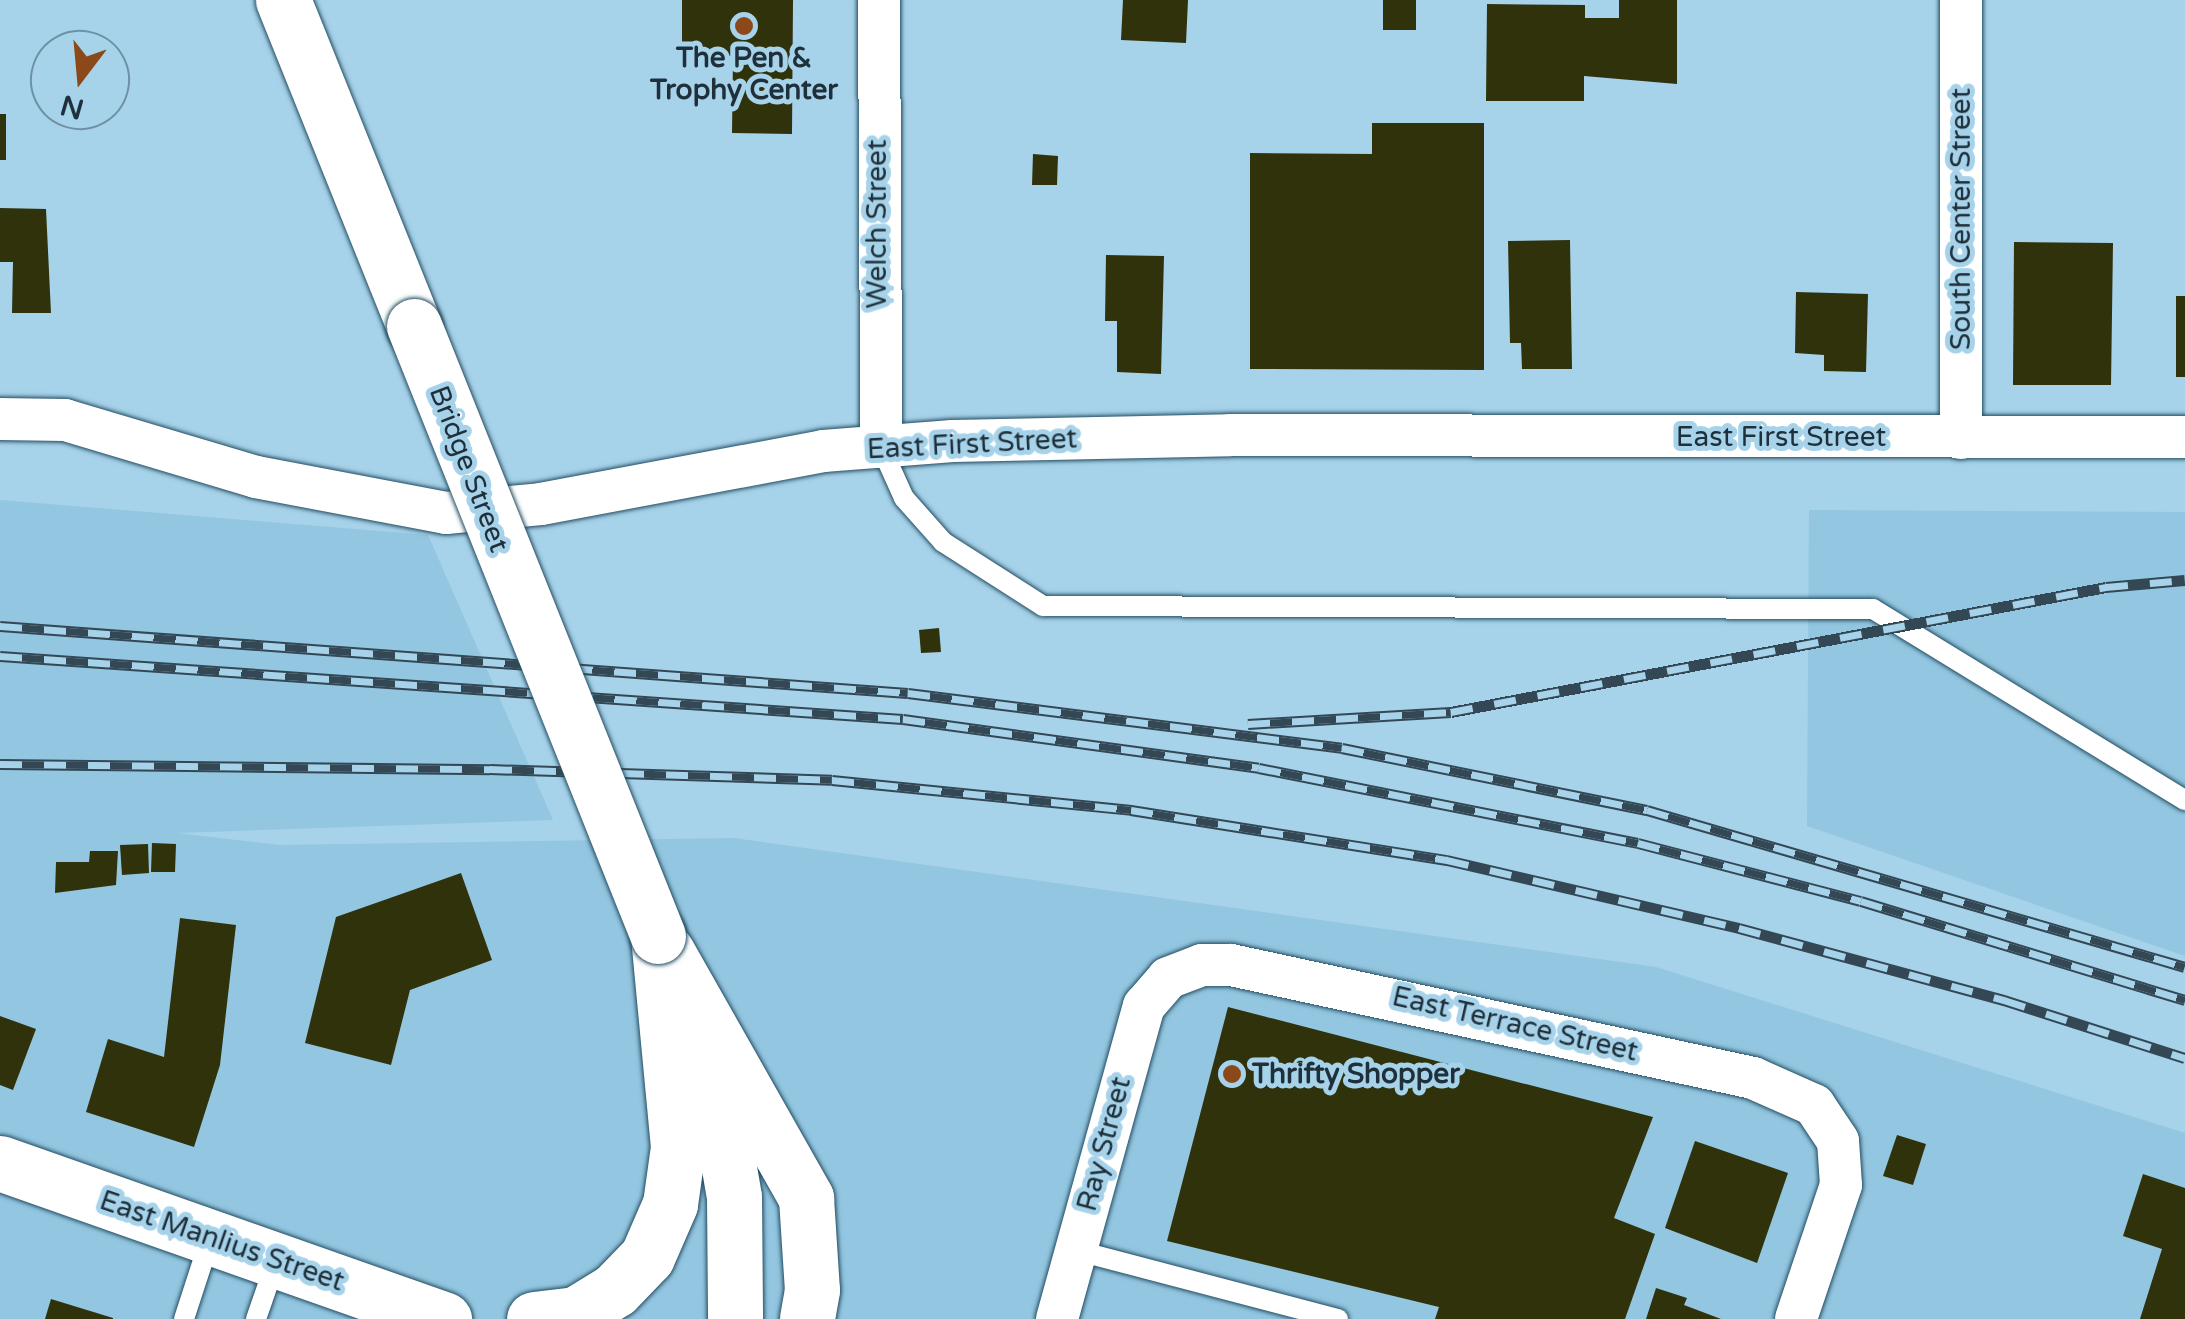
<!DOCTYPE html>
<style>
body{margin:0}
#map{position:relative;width:2185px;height:1319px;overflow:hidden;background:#a6d2ea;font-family:"Varela Round",sans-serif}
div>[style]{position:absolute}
.built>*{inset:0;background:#93c6e1}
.building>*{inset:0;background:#30320b}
.roads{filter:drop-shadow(0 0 2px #234d61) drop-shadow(0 0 2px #234d61)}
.lane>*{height:20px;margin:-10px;padding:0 10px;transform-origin:10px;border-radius:10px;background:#fff}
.street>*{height:42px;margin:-21px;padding:0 21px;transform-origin:21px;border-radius:21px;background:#fff}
.secondary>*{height:55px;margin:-27.5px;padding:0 27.5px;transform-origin:27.5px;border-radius:27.5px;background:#fff}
.rail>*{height:11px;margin-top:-5.5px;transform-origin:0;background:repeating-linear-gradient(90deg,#a6d2ea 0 22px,#334854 0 44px);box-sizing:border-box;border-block:2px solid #334854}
.bridges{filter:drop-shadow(0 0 2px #234d61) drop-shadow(0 0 2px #234d61)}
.secondary-bridge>*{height:55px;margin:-27.5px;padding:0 27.5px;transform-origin:27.5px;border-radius:27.5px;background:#fff}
.dots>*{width:28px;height:28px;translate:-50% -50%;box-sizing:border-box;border:5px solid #a6d2ea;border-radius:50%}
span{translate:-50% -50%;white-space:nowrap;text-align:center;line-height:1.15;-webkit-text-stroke:10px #a6d2ea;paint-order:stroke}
.poi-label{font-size:28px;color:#1f303a;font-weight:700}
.left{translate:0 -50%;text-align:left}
.street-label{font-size:28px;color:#1f303a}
.north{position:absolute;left:30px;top:30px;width:100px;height:100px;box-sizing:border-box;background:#a6d2ea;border:2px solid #7091a4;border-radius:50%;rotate:196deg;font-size:28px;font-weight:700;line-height:40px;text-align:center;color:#1f303a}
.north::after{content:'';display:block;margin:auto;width:35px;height:45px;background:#8b4919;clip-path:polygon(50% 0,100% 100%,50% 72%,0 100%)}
</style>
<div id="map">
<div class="built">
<div style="clip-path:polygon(0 500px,428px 535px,553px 820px,177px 833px,280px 845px,734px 838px,1656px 967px,2185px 1133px,2185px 1319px,0 1319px)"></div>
<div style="clip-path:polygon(1809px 510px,2185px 512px,2185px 956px,1807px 826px)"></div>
</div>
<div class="building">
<div style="clip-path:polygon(682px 0,793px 0,792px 134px,732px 133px,733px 56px,682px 55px)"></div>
<div style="clip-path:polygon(1123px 0,1188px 0,1186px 43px,1121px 40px)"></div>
<div style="clip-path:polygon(1383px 0,1416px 0,1416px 30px,1383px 30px)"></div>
<div style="clip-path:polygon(1619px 0,1677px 0,1677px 84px,1584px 76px,1584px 101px,1486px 101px,1487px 4px,1585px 5px,1585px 18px,1619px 18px)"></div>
<div style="clip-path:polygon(0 114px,6px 114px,6px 160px,0 160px)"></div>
<div style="clip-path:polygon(1372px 123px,1484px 123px,1484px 370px,1250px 369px,1250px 153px,1372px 154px)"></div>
<div style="clip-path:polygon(1033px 154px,1058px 156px,1057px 185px,1032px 185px)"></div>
<div style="clip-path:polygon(0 208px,46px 209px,51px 313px,12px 313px,13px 262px,0 262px)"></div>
<div style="clip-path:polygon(1570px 240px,1572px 369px,1522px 369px,1521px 343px,1510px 343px,1508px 241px)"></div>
<div style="clip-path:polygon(2014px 242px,2113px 243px,2111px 385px,2013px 385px)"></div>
<div style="clip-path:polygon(1106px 255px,1164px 256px,1161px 374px,1117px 372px,1117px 321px,1105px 321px)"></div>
<div style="clip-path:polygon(1796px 292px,1868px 294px,1866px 372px,1824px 371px,1824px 355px,1795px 353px)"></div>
<div style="clip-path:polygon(2176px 296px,2185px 296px,2185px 377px,2176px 377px)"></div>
<div style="clip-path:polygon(939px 628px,941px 652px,921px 653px,919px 630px)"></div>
<div style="clip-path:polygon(152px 843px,176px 844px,175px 872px,151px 872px)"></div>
<div style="clip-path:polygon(148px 844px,149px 873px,122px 875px,120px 845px)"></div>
<div style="clip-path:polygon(90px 851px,118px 851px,116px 885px,55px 893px,56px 862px,89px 862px)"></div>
<div style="clip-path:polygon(461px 873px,492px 960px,410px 990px,391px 1065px,305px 1043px,336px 917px)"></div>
<div style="clip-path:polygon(180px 918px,236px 925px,220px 1065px,194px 1147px,86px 1112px,108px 1039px,164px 1057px)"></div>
<div style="clip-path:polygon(1228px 1007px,1653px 1117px,1614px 1218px,1655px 1234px,1625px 1319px,1435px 1319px,1439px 1307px,1167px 1241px)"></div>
<div style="clip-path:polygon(0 1016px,36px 1029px,13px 1090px,0 1085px)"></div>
<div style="clip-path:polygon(1897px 1135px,1926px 1144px,1913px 1185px,1883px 1176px)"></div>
<div style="clip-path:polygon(1695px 1141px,1788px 1173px,1757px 1263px,1665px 1228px)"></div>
<div style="clip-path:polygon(2143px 1174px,2185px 1188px,2185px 1319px,2140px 1319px,2162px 1249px,2123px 1236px)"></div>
<div style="clip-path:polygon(1656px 1288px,1687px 1298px,1684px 1305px,1721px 1319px,1646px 1319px)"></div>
<div style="clip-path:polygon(51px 1299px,113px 1318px,113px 1319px,45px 1319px)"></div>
</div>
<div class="roads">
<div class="lane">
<div style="left:881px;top:447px;width:56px;rotate:65.7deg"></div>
<div style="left:904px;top:498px;width:59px;rotate:48.4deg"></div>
<div style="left:943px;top:542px;width:119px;rotate:32.6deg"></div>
<div style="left:1043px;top:606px;width:830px;rotate:0.21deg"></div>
<div style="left:1873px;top:609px;width:366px;rotate:31.5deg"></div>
<div style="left:1075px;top:1250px;width:272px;rotate:14.7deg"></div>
<div style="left:184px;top:1319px;width:84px;rotate:-72deg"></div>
<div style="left:256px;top:1319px;width:58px;rotate:-70.9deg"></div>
</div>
<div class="street">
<div style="left:879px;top:0;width:447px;rotate:89.7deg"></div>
<div style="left:0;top:419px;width:65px;rotate:0.9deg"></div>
<div style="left:65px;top:420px;width:199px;rotate:16.6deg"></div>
<div style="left:256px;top:477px;width:193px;rotate:10.7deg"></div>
<div style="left:446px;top:513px;width:95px;rotate:-5.4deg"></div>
<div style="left:541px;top:504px;width:287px;rotate:-10.6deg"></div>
<div style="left:823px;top:451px;width:130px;rotate:-4.4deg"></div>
<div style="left:953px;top:441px;width:277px;rotate:-1.2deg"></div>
<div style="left:1230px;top:435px;width:955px;rotate:0.12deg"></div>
<div style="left:1961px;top:438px;width:438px;rotate:-90deg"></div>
<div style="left:1057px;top:1319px;width:325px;rotate:-74.5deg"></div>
<div style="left:1144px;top:1006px;width:37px;rotate:-49deg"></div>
<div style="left:1168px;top:978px;width:36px;rotate:-21deg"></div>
<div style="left:1202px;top:965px;width:29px"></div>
<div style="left:1231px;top:965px;width:534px;rotate:12.21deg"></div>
<div style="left:1753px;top:1078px;width:67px;rotate:23.9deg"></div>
<div style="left:1814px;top:1105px;width:43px;rotate:56.3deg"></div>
<div style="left:1838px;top:1141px;width:44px;rotate:86.1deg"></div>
<div style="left:1841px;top:1185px;width:141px;rotate:108.6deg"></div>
</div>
<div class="secondary">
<div style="left:283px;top:0;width:351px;rotate:68.1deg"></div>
<div style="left:667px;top:952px;width:283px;rotate:60.5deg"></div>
<div style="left:806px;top:1198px;width:92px;rotate:86.3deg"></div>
<div style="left:812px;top:1290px;width:29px;rotate:100deg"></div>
<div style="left:700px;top:1057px;width:61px;rotate:71deg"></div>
<div style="left:720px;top:1115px;width:83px;rotate:80.3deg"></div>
<div style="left:734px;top:1197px;width:122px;rotate:89.5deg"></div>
<div style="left:0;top:1163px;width:471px;rotate:19.4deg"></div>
<div style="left:534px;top:1319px;width:42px;rotate:-6.8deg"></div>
<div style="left:576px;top:1314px;width:46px;rotate:-31.6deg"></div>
<div style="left:615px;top:1290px;width:46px;rotate:-45.9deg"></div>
<div style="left:647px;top:1257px;width:58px;rotate:-66.5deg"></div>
<div style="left:670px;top:1204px;width:58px;rotate:-82deg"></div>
<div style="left:678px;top:1147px;width:212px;rotate:-95.4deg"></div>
</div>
</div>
<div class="rail">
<div style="left:0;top:626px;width:910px;rotate:4.22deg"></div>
<div style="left:908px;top:693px;width:437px;rotate:7.2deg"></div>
<div style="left:1342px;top:748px;width:311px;rotate:11.5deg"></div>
<div style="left:1647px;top:810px;width:560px;rotate:16.27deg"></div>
<div style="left:0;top:656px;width:905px;rotate:3.99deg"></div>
<div style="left:903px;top:719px;width:359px;rotate:7.8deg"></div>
<div style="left:1259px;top:768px;width:386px;rotate:11.2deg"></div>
<div style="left:1638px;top:843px;width:230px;rotate:14.6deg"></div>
<div style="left:1861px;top:901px;width:339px;rotate:17deg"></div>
<div style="left:1248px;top:724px;width:203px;rotate:-3.4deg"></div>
<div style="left:1451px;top:712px;width:667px;rotate:-10.8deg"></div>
<div style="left:2106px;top:587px;width:79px;rotate:-5.1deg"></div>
<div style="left:0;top:764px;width:490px;rotate:0.6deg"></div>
<div style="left:490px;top:769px;width:342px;rotate:1.8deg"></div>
<div style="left:832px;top:780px;width:301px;rotate:5.7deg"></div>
<div style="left:1131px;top:810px;width:320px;rotate:9deg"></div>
<div style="left:1447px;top:860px;width:300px;rotate:13.1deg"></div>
<div style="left:1739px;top:928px;width:275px;rotate:15.2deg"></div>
<div style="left:2004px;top:1000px;width:190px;rotate:17.8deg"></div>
</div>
<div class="bridges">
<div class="secondary-bridge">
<div style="left:414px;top:326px;width:657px;rotate:68.2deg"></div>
</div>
</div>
<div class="dots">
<div style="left:744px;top:26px;background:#8b4919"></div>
<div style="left:1232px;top:1074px;background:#8b4919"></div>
</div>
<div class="poi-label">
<span style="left:744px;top:74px">The Pen &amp;<br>Trophy Center</span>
<span class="left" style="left:1252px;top:1074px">Thrifty Shopper</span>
</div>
<div class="street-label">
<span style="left:1961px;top:219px;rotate:-90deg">South Center Street</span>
<span style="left:877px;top:224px;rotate:-90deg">Welch Street</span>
<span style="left:1781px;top:437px">East First Street</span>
<span style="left:972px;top:444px;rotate:-3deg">East First Street</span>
<span style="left:469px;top:469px;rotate:69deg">Bridge Street</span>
<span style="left:1515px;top:1024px;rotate:13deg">East Terrace Street</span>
<span style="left:1104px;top:1144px;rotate:-75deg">Ray Street</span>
<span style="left:222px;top:1241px;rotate:19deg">East Manlius Street</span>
</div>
<div class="north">N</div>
</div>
